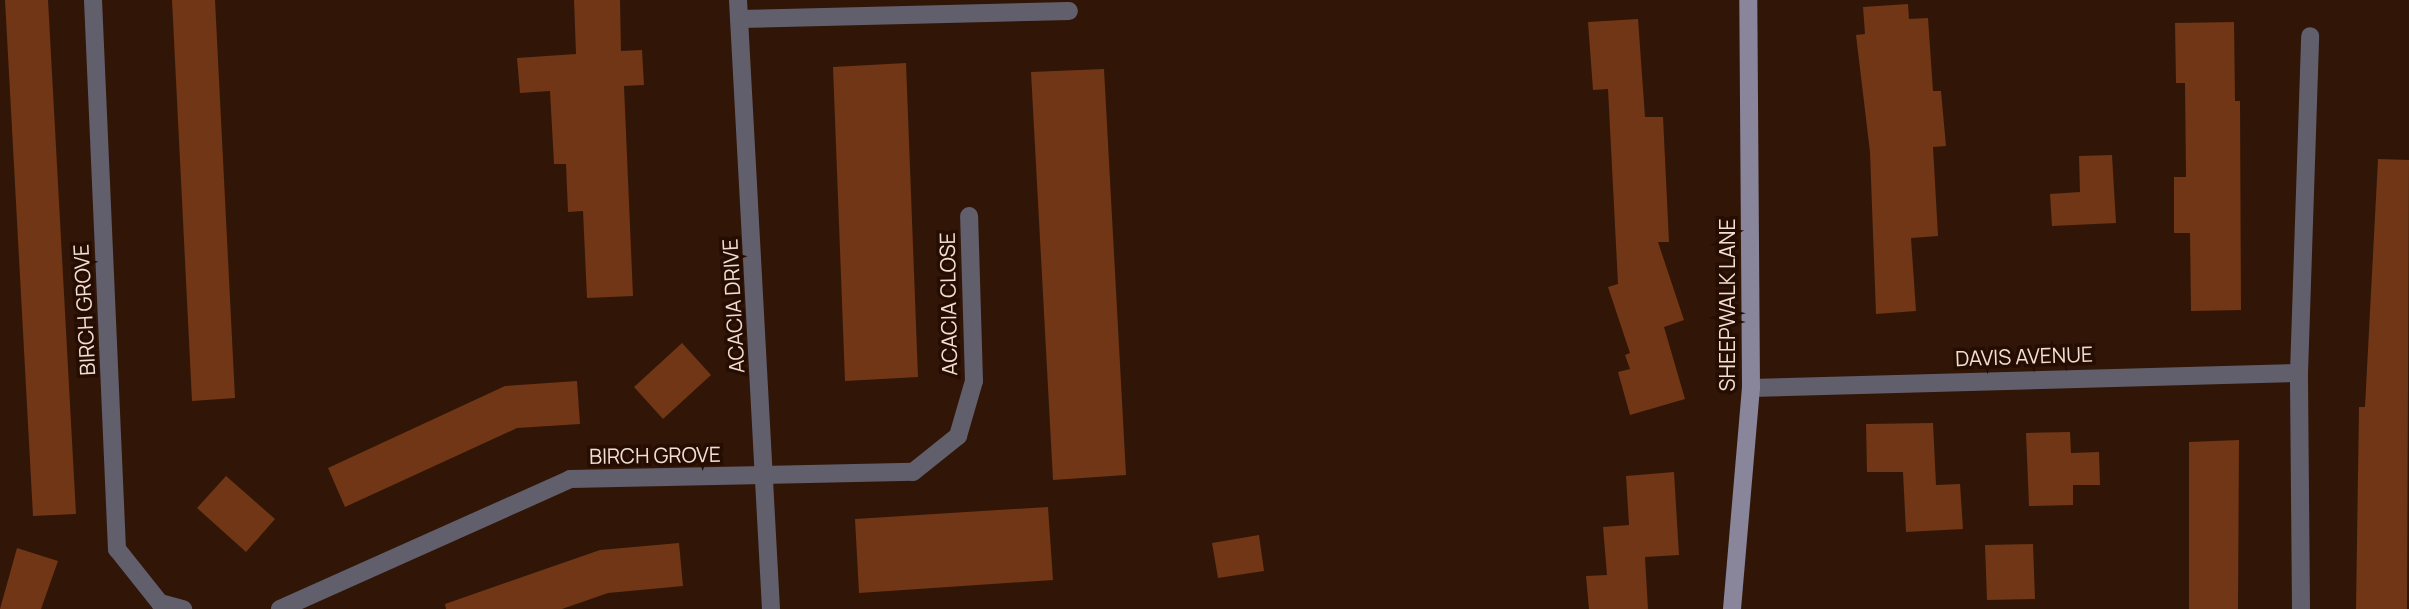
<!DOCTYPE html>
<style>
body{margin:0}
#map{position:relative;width:2409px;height:609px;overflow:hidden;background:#311608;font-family:Manrope,sans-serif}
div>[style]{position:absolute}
.building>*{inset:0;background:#703615}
.lane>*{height:18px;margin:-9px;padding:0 9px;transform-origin:9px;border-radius:9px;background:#625f6d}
.street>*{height:18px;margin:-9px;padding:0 9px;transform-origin:9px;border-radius:9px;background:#625f6d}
.secondary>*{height:18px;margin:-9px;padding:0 9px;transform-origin:9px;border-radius:9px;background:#89859b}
span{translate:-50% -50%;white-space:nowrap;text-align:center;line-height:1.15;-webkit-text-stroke:7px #260d02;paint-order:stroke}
.street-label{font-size:21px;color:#f1ded5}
</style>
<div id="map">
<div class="building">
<div style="clip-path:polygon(5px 0,48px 0,76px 514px,33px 516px)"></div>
<div style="clip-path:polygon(172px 0,215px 0,235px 398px,192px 401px)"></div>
<div style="clip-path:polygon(574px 0,620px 0,621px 51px,642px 50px,644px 85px,624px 86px,633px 296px,587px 298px,583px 211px,568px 212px,566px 164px,554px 164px,550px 91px,520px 93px,517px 58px,576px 54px)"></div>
<div style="clip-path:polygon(1908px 4px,1909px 19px,1928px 18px,1933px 91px,1941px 91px,1946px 146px,1933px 147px,1938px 236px,1911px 238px,1916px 311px,1876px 314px,1870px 152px,1856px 35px,1865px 34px,1863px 7px)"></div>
<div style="clip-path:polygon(1638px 19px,1645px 117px,1663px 117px,1669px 242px,1658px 242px,1684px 320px,1664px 327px,1685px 399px,1630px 415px,1618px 372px,1630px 369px,1625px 355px,1630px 353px,1608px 287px,1618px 284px,1608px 89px,1593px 90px,1588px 22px)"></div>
<div style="clip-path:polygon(2234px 22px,2235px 101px,2240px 101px,2241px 310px,2191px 311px,2190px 233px,2174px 233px,2174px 177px,2186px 177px,2185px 83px,2176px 83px,2175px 23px)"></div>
<div style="clip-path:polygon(906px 63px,918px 377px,845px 381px,833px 67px)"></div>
<div style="clip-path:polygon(1104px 69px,1126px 475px,1053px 480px,1031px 72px)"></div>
<div style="clip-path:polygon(2112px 155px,2116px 223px,2052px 226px,2050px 194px,2080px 192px,2079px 156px)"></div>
<div style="clip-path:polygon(2378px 159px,2409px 160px,2407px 609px,2356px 609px,2359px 407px,2365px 407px)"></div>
<div style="clip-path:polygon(682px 343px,711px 375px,663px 419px,634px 387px)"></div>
<div style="clip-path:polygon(577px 381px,580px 424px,517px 428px,345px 507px,328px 468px,505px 386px)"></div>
<div style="clip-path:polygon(1933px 423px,1936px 485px,1960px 484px,1963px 529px,1906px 532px,1903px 472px,1867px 472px,1866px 424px)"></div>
<div style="clip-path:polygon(2070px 432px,2071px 453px,2099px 452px,2100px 485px,2073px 485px,2073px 505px,2029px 506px,2026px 433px)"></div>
<div style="clip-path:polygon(2239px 440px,2238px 609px,2189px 609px,2189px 442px)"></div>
<div style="clip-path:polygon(1674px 472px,1679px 555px,1645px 557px,1648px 609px,1589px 609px,1586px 576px,1607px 575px,1603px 527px,1629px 525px,1626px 476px)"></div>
<div style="clip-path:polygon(226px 476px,275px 519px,246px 552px,197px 508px)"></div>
<div style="clip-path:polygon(1048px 507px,1053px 580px,859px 593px,855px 519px)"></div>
<div style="clip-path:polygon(1259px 535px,1264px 571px,1218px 578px,1212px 543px)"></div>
<div style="clip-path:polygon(679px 543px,683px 586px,608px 593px,562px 609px,446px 609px,445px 604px,600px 550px)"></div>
<div style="clip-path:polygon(2033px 544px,2035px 599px,1987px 600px,1985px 545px)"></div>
<div style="clip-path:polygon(17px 548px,58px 561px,41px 609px,0 609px)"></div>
</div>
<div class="lane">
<div style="left:739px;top:19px;width:330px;rotate:-1.4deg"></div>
</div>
<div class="street">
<div style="left:93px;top:0;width:550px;rotate:87.5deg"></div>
<div style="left:117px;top:549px;width:69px;rotate:51.5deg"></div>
<div style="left:160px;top:603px;width:24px;rotate:15deg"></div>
<div style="left:738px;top:0;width:610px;rotate:86.9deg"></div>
<div style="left:1751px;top:388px;width:548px;rotate:-1.57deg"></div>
<div style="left:280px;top:609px;width:318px;rotate:-24.1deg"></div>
<div style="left:570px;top:479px;width:343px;rotate:-1.2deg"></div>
<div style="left:913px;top:472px;width:58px;rotate:-38.7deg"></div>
<div style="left:958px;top:436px;width:57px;rotate:-73.8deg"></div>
<div style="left:974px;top:381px;width:165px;rotate:-91.7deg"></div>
<div style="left:2301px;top:609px;width:236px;rotate:-90.5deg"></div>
<div style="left:2299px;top:373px;width:337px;rotate:-88.1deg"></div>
</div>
<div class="secondary">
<div style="left:1732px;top:609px;width:222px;rotate:-85.1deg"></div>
<div style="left:1751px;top:388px;width:388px;rotate:-90.4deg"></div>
</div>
<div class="street-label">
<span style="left:948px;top:304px;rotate:-91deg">ACACIA CLOSE</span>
<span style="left:1727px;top:305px;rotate:-90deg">SHEEPWALK LANE</span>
<span style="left:733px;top:306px;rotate:-93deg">ACACIA DRIVE</span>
<span style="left:84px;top:310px;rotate:-93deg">BIRCH GROVE</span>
<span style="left:2024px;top:356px;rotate:-2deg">DAVIS AVENUE</span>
<span style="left:655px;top:455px;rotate:-1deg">BIRCH GROVE</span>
</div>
</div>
